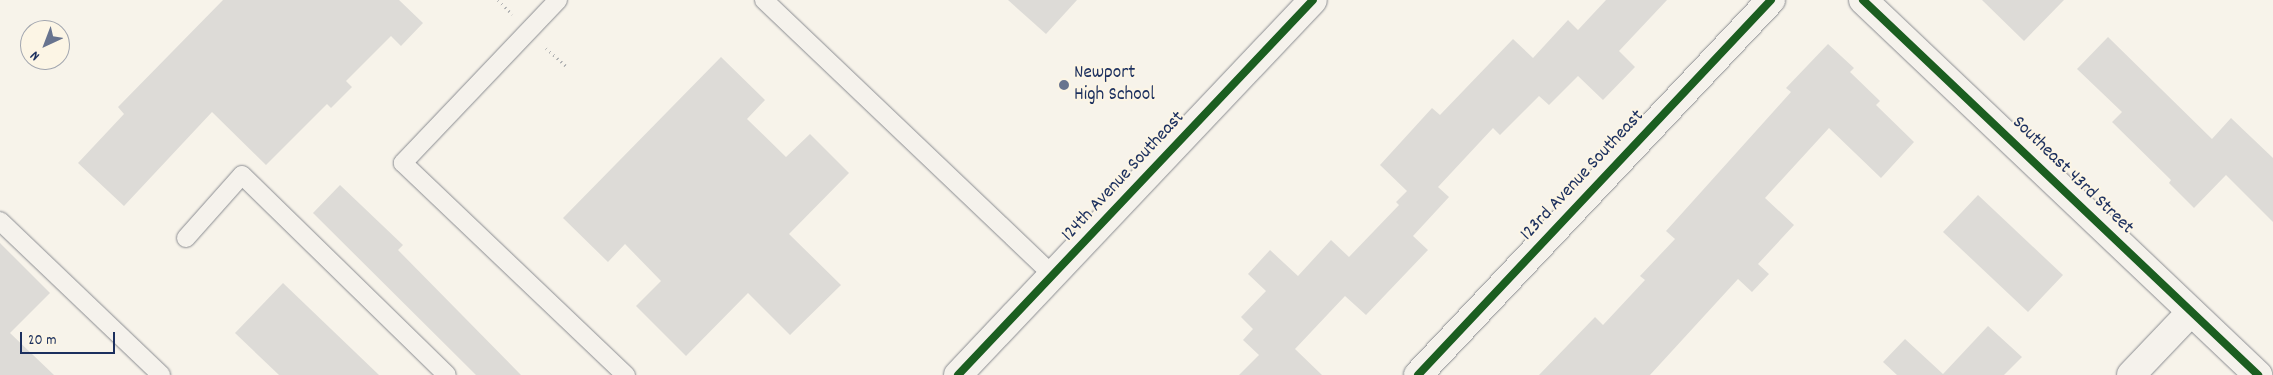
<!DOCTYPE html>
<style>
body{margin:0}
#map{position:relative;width:2273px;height:375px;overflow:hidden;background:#f7f3ea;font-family:Dekko,sans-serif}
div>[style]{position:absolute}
.building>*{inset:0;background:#dddbd7}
.path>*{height:3px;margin-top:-1.5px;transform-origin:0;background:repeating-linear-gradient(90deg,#b2b3b4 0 1px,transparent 0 5px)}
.roads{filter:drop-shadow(0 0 1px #8a8c91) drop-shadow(0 0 1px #8a8c91)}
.lane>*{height:18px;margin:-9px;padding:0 9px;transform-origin:9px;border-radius:9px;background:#f5f2ec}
.street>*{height:28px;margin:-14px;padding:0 14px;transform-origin:14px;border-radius:14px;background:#f5f2ec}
.secondary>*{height:28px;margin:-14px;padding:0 14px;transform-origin:14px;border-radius:14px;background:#f5f2ec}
.cycleway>*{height:8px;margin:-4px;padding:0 4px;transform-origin:4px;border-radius:4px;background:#1b5e20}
.dots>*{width:14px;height:14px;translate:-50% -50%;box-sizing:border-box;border:2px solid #fcf5e5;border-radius:50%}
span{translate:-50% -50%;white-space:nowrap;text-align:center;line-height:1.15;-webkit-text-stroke:4px #fcf5e5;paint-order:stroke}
.poi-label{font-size:19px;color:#1b2f5e}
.left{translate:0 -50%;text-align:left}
.street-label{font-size:19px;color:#1b2f5e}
.north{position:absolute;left:20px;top:20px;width:50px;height:50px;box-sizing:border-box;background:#fcf5e5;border:1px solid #a2a6af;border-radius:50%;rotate:223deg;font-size:14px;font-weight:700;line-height:20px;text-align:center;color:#1b2f5e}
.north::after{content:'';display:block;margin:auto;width:18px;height:22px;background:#68748f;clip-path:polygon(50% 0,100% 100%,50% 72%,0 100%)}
.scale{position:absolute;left:20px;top:332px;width:95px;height:22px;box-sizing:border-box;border:2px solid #1b2f5e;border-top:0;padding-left:6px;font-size:15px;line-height:18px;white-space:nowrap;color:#1b2f5e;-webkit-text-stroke:4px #fcf5e5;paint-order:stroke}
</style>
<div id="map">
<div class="building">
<div style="clip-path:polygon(223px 0,399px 0,423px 23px,401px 46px,391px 36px,346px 81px,352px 87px,331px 108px,327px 104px,266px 165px,212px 112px,124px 206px,78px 163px,124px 114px,118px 107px)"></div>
<div style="clip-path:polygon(1008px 0,1077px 0,1046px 34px)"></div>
<div style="clip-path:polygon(1606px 0,1667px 0,1619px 51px,1635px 67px,1603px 100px,1578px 76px,1549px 105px,1539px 96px,1500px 135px,1493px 128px,1438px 187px,1449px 197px,1413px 236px,1428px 250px,1366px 315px,1345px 296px,1295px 349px,1322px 375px,1239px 375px,1259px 355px,1243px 340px,1253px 329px,1241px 317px,1266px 291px,1248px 274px,1270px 250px,1298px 276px,1331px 240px,1349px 257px,1399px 205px,1396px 202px,1407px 191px,1380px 165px,1432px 108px,1440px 115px,1513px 39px,1533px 58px,1568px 20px,1578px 30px)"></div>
<div style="clip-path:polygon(1982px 0,2064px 0,2024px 41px)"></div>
<div style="clip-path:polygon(2108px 37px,2212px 139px,2231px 118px,2273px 158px,2273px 222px,2226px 175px,2194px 208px,2169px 183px,2171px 180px,2112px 122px,2122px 112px,2077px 69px)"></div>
<div style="clip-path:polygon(1828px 44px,1854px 68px,1850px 72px,1880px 101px,1876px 105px,1914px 142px,1881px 178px,1829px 128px,1765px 198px,1794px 225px,1758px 264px,1769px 274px,1752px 292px,1738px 279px,1650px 375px,1539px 375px,1595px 317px,1603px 325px,1645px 280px,1640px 276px,1675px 239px,1666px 231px,1791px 92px,1786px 88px)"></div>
<div style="clip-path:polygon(721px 57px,765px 100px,747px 119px,786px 157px,810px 134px,849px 173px,789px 234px,841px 285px,790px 335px,748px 293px,686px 356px,636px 306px,661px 281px,625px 244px,608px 262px,563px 218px)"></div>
<div style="clip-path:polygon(340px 185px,403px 245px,398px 250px,521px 375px,476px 375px,313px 213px)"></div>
<div style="clip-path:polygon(1978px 195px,2063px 275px,2028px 312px,1943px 232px)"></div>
<div style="clip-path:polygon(0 243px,50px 293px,10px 333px,54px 375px,0 375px)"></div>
<div style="clip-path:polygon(283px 283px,379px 375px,279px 375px,235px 333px)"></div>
<div style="clip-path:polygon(1988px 326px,2022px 357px,2004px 375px,1897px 375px,1883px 362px,1905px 339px,1943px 374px)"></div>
</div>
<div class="path">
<div style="left:498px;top:0;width:20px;rotate:45deg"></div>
<div style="left:546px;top:48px;width:28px;rotate:42deg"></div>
</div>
<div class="roads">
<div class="lane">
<div style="left:558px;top:0;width:225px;rotate:133.6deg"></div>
<div style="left:403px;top:163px;width:308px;rotate:43.6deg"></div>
<div style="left:764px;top:0;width:399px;rotate:43.6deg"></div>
<div style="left:0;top:221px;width:223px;rotate:43.7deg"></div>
<div style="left:186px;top:238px;width:84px;rotate:-48.4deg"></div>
<div style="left:242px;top:175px;width:286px;rotate:44.3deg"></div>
</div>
<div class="street">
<div style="left:1863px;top:0;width:545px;rotate:43.51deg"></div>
<div style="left:1418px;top:375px;width:515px;rotate:-46.73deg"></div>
<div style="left:2131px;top:375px;width:87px;rotate:-46.4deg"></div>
</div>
<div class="secondary">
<div style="left:958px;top:375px;width:516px;rotate:-46.57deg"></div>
</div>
</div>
<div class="cycleway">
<div style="left:1863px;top:0;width:545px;rotate:43.51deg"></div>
<div style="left:958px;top:375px;width:516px;rotate:-46.57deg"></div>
<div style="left:1418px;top:375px;width:515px;rotate:-46.73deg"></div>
</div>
<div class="dots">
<div style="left:1064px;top:85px;background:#68748f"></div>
</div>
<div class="poi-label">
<span class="left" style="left:1074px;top:85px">Newport<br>High School</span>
</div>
<div class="street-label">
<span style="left:1583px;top:176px;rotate:-47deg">123rd Avenue Southeast</span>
<span style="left:2072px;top:176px;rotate:44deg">Southeast 43rd Street</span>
<span style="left:1124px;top:177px;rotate:-47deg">124th Avenue Southeast</span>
</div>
<div class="north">N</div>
<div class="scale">20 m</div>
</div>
